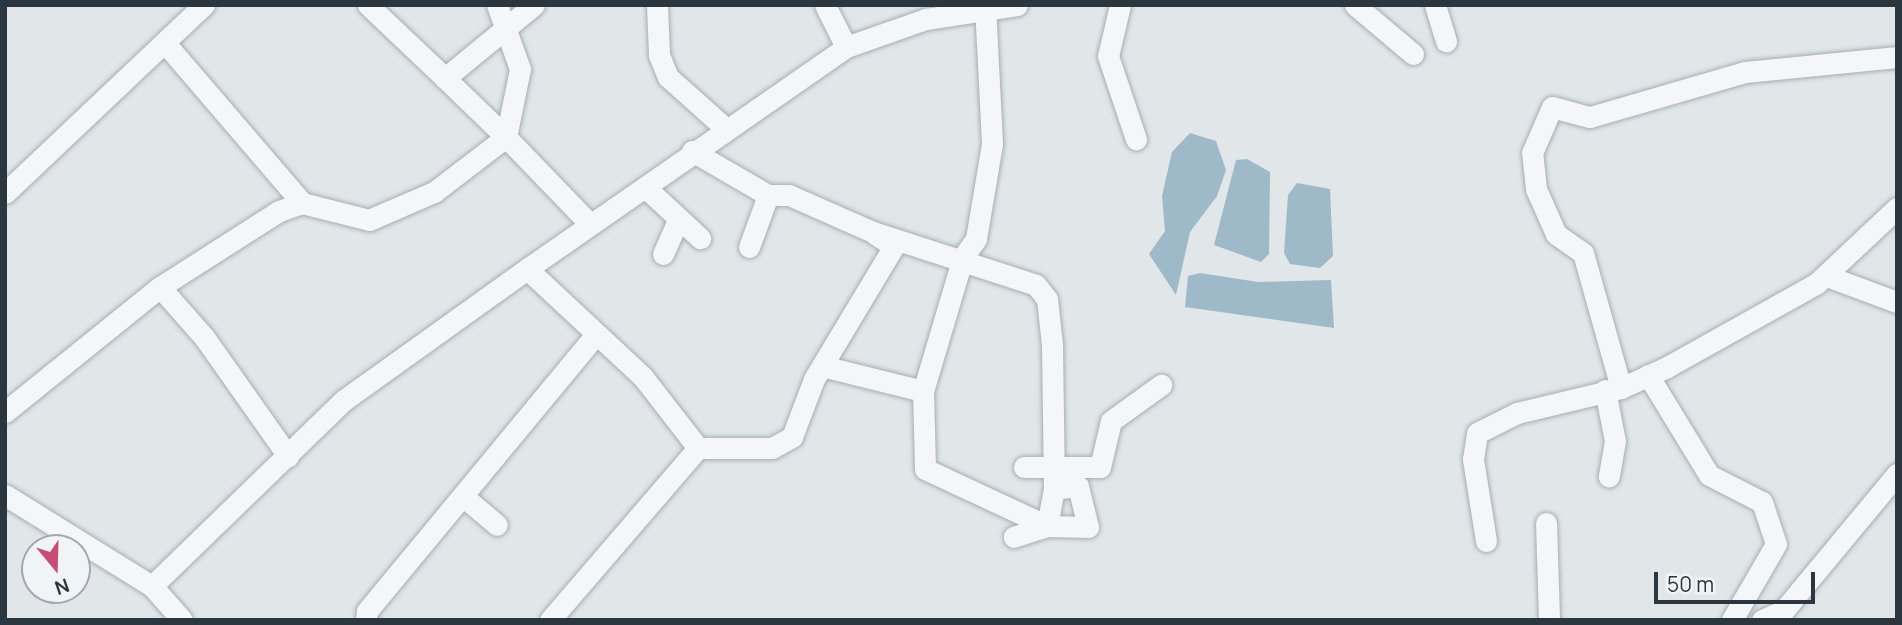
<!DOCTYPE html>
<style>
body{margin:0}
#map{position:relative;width:1902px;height:625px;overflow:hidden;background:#e1e6e9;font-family:Manrope,sans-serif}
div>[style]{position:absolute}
.water>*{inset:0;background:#9eb9c7}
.roads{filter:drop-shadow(0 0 2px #a6aeb3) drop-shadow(0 0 2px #a6aeb3)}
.street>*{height:21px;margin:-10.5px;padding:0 10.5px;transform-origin:10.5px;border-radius:10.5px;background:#f4f6f8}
span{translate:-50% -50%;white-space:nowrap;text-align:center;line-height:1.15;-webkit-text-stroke:5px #f1f4f7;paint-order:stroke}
.frame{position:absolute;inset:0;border:7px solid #2a3640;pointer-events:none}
.north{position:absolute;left:21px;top:534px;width:70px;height:70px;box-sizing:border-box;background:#f1f4f7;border:2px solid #a1a8ae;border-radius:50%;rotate:161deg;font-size:19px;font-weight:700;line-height:28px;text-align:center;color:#2a3640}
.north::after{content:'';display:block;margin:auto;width:24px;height:32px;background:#c84c73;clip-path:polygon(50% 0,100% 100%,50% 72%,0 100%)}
.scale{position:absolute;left:1654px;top:572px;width:161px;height:32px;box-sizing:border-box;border:4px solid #2a3640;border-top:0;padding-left:9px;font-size:21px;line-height:24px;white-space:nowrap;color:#2a3640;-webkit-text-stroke:5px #f1f4f7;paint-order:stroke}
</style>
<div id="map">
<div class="water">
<div style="clip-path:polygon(1190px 133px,1216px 141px,1226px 170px,1217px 196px,1190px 232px,1176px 295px,1149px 254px,1165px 231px,1162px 196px,1172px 152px)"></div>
<div style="clip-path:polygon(1247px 159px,1270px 172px,1269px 254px,1261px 262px,1214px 245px,1236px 160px)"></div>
<div style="clip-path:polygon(1297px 183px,1330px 189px,1333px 256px,1320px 268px,1290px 264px,1284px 253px,1288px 195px)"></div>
<div style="clip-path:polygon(1200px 273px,1258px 282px,1331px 280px,1334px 328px,1185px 307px,1188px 276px)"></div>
</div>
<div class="roads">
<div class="street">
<div style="left:368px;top:5px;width:106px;rotate:43.5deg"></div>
<div style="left:497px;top:5px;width:68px;rotate:70.2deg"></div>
<div style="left:520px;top:69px;width:69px;rotate:101.6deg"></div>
<div style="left:506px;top:137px;width:118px;rotate:46deg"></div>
<div style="left:657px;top:5px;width:50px;rotate:87.7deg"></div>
<div style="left:659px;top:55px;width:24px;rotate:68deg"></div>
<div style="left:668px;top:77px;width:76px;rotate:41.8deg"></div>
<div style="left:825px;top:5px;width:47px;rotate:63.4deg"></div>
<div style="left:985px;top:5px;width:139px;rotate:87.1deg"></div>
<div style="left:992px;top:144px;width:96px;rotate:99.6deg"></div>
<div style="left:976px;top:239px;width:22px;rotate:126deg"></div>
<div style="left:963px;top:257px;width:140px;rotate:106.6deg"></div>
<div style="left:923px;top:391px;width:78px;rotate:88.5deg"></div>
<div style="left:925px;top:469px;width:135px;rotate:25deg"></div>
<div style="left:1047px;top:526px;width:41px;rotate:1.4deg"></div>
<div style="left:1088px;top:527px;width:42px;rotate:-103.7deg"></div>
<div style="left:1078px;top:486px;width:24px;rotate:173deg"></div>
<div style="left:1120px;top:5px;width:52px;rotate:103.2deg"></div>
<div style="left:1108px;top:56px;width:88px;rotate:71.4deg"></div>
<div style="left:1355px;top:5px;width:76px;rotate:40.2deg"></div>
<div style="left:1435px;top:5px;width:38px;rotate:73deg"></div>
<div style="left:165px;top:43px;width:211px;rotate:49.4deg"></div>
<div style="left:692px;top:151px;width:88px;rotate:30.1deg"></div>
<div style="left:768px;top:195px;width:21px"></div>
<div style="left:789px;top:195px;width:92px;rotate:23.8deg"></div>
<div style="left:873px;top:232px;width:171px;rotate:18deg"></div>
<div style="left:1036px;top:285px;width:18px;rotate:52deg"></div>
<div style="left:1047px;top:299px;width:46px;rotate:83.8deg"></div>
<div style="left:1052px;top:345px;width:144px;rotate:89.2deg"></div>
<div style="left:1054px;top:489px;width:38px;rotate:101deg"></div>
<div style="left:1047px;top:526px;width:35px;rotate:162deg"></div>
<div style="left:646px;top:188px;width:74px;rotate:42.8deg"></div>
<div style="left:5px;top:193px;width:274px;rotate:-43.4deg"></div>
<div style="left:749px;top:247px;width:55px;rotate:-69.9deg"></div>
<div style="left:663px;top:254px;width:35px;rotate:-66deg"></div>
<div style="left:1827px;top:276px;width:75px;rotate:20.4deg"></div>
<div style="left:160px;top:287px;width:67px;rotate:48.7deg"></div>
<div style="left:204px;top:337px;width:146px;rotate:54.8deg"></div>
<div style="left:822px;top:366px;width:104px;rotate:13.9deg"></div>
<div style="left:1648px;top:375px;width:117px;rotate:58.6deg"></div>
<div style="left:1709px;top:475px;width:59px;rotate:27deg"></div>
<div style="left:1762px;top:502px;width:44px;rotate:71.6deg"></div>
<div style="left:1776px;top:544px;width:88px;rotate:120.1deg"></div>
<div style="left:1621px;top:388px;width:140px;rotate:-105.7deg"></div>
<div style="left:1583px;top:253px;width:33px;rotate:-145deg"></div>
<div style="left:1556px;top:234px;width:49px;rotate:-114deg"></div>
<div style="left:1536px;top:189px;width:36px;rotate:-96deg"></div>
<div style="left:1532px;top:153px;width:50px;rotate:-66.5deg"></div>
<div style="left:1552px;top:107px;width:39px;rotate:15deg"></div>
<div style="left:1590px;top:117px;width:161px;rotate:-16.2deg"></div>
<div style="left:1745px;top:72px;width:153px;rotate:-5.6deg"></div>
<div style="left:1605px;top:390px;width:52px;rotate:78.9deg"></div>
<div style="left:1615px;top:441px;width:36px;rotate:100deg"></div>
<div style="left:5px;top:412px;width:199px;rotate:-38.9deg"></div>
<div style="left:160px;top:287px;width:141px;rotate:-32.6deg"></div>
<div style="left:279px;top:211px;width:24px;rotate:-19deg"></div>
<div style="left:302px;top:203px;width:69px;rotate:14.2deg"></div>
<div style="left:369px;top:220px;width:71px;rotate:-23.3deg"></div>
<div style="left:434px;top:192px;width:91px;rotate:-37.4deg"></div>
<div style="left:506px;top:137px;width:85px;rotate:-136deg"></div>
<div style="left:445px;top:78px;width:115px;rotate:-39.4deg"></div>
<div style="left:698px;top:448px;width:74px"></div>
<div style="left:772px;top:448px;width:23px;rotate:-29deg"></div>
<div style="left:792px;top:437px;width:62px;rotate:-69.2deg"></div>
<div style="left:814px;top:379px;width:155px;rotate:-59deg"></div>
<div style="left:894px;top:246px;width:22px;rotate:-148deg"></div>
<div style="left:1024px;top:467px;width:76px"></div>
<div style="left:1100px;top:467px;width:47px;rotate:-76.6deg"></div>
<div style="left:1111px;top:421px;width:62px;rotate:-35.8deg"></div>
<div style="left:5px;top:495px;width:173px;rotate:31.8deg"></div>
<div style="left:152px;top:586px;width:45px;rotate:48.6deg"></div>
<div style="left:464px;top:497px;width:43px;rotate:40.3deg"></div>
<div style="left:1546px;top:523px;width:97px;rotate:88.2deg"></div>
<div style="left:1486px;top:541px;width:83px;rotate:-99deg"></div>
<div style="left:1473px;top:459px;width:26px;rotate:-81deg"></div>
<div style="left:1477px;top:433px;width:45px;rotate:-26.6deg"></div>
<div style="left:1517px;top:413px;width:107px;rotate:-13.5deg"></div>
<div style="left:1621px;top:388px;width:51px;rotate:-24.5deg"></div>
<div style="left:1667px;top:367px;width:172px;rotate:-29.2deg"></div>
<div style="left:1817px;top:283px;width:110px;rotate:-43.2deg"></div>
<div style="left:152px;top:586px;width:267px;rotate:-44.1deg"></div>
<div style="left:344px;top:400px;width:225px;rotate:-35.6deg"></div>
<div style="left:366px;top:620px;width:9px;rotate:-84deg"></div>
<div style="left:367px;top:611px;width:356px;rotate:-50.4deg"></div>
<div style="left:550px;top:620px;width:227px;rotate:-49.3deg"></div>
<div style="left:698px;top:448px;width:90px;rotate:-127.8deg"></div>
<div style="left:643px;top:377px;width:158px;rotate:-137deg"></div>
<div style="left:527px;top:269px;width:389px;rotate:-34.8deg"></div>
<div style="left:846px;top:47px;width:85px;rotate:-19.3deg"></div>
<div style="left:926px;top:19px;width:92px;rotate:-8.7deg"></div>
<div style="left:1762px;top:620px;width:24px;rotate:-24deg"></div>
<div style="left:1784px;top:610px;width:177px;rotate:-50.3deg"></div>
</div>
</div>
<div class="frame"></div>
<div class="north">N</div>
<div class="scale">50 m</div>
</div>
